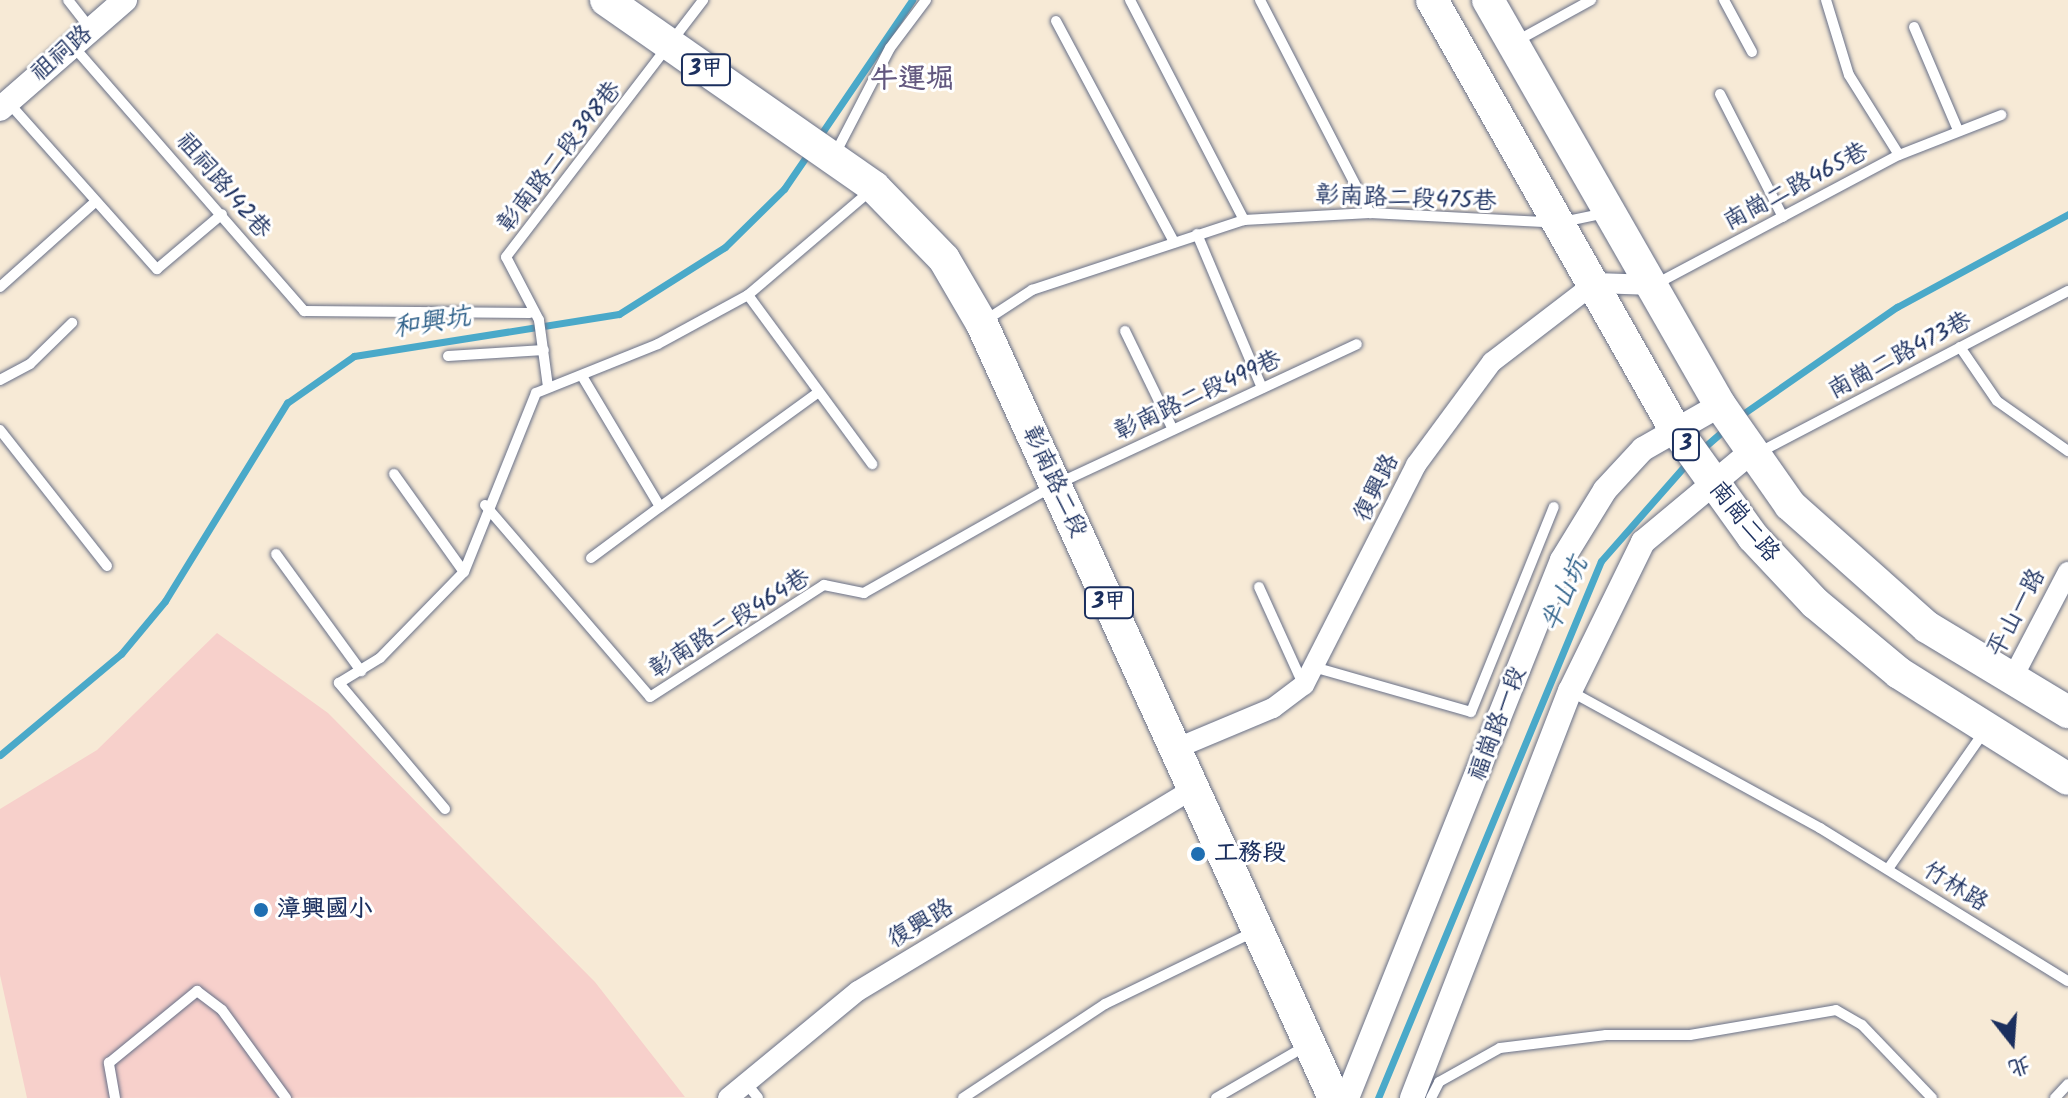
<!DOCTYPE html>
<meta charset="utf-8">
<style>
body{margin:0}
#map{position:relative;width:2068px;height:1098px;overflow:hidden;background:#f7ead6;font-family:Kalam,"LXGW WenKai TC",sans-serif}
div>[style]{position:absolute}
.built>*{inset:0;background:#f7d0cb}
.stream>*{height:7px;margin:-3.5px;padding:0 3.5px;transform-origin:3.5px;border-radius:3.5px;background:#4aa9c9}
.roads{filter:drop-shadow(0 0 2px #687088) drop-shadow(0 0 2px #687088)}
.service>*{height:10px;margin:-5px;padding:0 5px;transform-origin:5px;border-radius:5px;background:#fff}
.minor>*{height:20px;margin:-10px;padding:0 10px;transform-origin:10px;border-radius:10px;background:#fff}
.tertiary>*{height:24px;margin:-12px;padding:0 12px;transform-origin:12px;border-radius:12px;background:#fff}
.primary>*{height:32px;margin:-16px;padding:0 16px;transform-origin:16px;border-radius:16px;background:#fff}
.dots>*{width:22px;height:22px;translate:-50% -50%;box-sizing:border-box;border:4px solid #fff;border-radius:50%}
span{translate:-50% -50%;white-space:nowrap;text-align:center;line-height:1.15;-webkit-text-stroke:6px #fff;paint-order:stroke}
.shield-label span{padding:2px 6px;background:#fff;border:2px solid;border-radius:6px;-webkit-text-stroke-width:0}
.shield-label{font-size:22px;color:#1b2f5e;font-weight:700}
.street-label{font-size:24px;color:#1b2f5e}
.poi-label{font-size:24px;color:#1b2f5e;font-weight:700}
.left{translate:0 -50%;text-align:left}
.water-label{font-size:26px;color:#2e6089;font-style:italic}
.quarter-label{font-size:28px;color:#63587f;font-weight:700}
.north{position:absolute;left:1972px;top:1002px;width:80px;height:80px;-webkit-text-stroke:6px #fff;paint-order:stroke;rotate:163deg;font-size:22px;font-weight:700;line-height:32px;text-align:center;color:#1b2f5e}
.north::after{content:'';display:block;margin:auto;width:28px;height:36px;background:#1b2f5e;clip-path:polygon(50% 0,100% 100%,50% 72%,0 100%)}
</style>
<div id="map">
<div class="built">
<div style="clip-path:polygon(217px 633px,328px 713px,595px 982px,685px 1097px,27px 1098px,0 975px,0 809px,97px 750px)"></div>
</div>
<div class="stream">
<div style="left:819px;top:137px;width:166px;rotate:-55.8deg"></div>
<div style="left:1737px;top:418px;width:195px;rotate:-34.8deg"></div>
<div style="left:1897px;top:307px;width:195px;rotate:-28.5deg"></div>
<div style="left:1701px;top:450px;width:32px;rotate:-41deg"></div>
<div style="left:0;top:755px;width:158px;rotate:-39.9deg"></div>
<div style="left:121px;top:654px;width:69px;rotate:-50.3deg"></div>
<div style="left:165px;top:601px;width:233px;rotate:-58.4deg"></div>
<div style="left:287px;top:403px;width:82px;rotate:-35deg"></div>
<div style="left:354px;top:356px;width:268px;rotate:-9deg"></div>
<div style="left:619px;top:314px;width:125px;rotate:-32.3deg"></div>
<div style="left:725px;top:247px;width:83px;rotate:-44.5deg"></div>
<div style="left:784px;top:189px;width:46px;rotate:-55.6deg"></div>
<div style="left:1378px;top:1098px;width:581px;rotate:-67.45deg"></div>
<div style="left:1601px;top:561px;width:133px;rotate:-48.7deg"></div>
</div>
<div class="roads">
<div class="service">
<div style="left:68px;top:0;width:37px;rotate:52deg"></div>
<div style="left:1130px;top:0;width:248px;rotate:62.6deg"></div>
<div style="left:1260px;top:0;width:240px;rotate:62.7deg"></div>
<div style="left:1724px;top:0;width:59px;rotate:61.7deg"></div>
<div style="left:1826px;top:0;width:78px;rotate:73deg"></div>
<div style="left:1849px;top:75px;width:94px;rotate:58deg"></div>
<div style="left:1056px;top:21px;width:251px;rotate:61.9deg"></div>
<div style="left:1914px;top:27px;width:112px;rotate:66.9deg"></div>
<div style="left:1515px;top:42px;width:87px;rotate:-28.9deg"></div>
<div style="left:73px;top:46px;width:352px;rotate:48.9deg"></div>
<div style="left:304px;top:311px;width:226px;rotate:0.5deg"></div>
<div style="left:1720px;top:94px;width:138px;rotate:62.9deg"></div>
<div style="left:8px;top:102px;width:224px;rotate:48.3deg"></div>
<div style="left:157px;top:269px;width:85px;rotate:-40.2deg"></div>
<div style="left:835px;top:154px;width:119px;rotate:-62.6deg"></div>
<div style="left:890px;top:48px;width:60px;rotate:-53.1deg"></div>
<div style="left:1197px;top:234px;width:167px;rotate:67.1deg"></div>
<div style="left:1656px;top:284px;width:275px;rotate:-28deg"></div>
<div style="left:1899px;top:155px;width:110px;rotate:-21.4deg"></div>
<div style="left:0;top:287px;width:126px;rotate:-41.8deg"></div>
<div style="left:748px;top:295px;width:210px;rotate:53.7deg"></div>
<div style="left:983px;top:322px;width:59px;rotate:-33.1deg"></div>
<div style="left:1032px;top:290px;width:223px;rotate:-18.3deg"></div>
<div style="left:1244px;top:220px;width:126px;rotate:-3.2deg"></div>
<div style="left:1370px;top:213px;width:188px;rotate:3deg"></div>
<div style="left:1558px;top:223px;width:48px;rotate:-12deg"></div>
<div style="left:1125px;top:331px;width:108px;rotate:64.1deg"></div>
<div style="left:1960px;top:347px;width:65px;rotate:55.6deg"></div>
<div style="left:1997px;top:401px;width:87px;rotate:35.2deg"></div>
<div style="left:448px;top:356px;width:96px;rotate:-3.6deg"></div>
<div style="left:582px;top:376px;width:152px;rotate:59.2deg"></div>
<div style="left:660px;top:507px;width:196px;rotate:-35.9deg"></div>
<div style="left:0;top:380px;width:34px;rotate:-28deg"></div>
<div style="left:30px;top:364px;width:59px;rotate:-44.3deg"></div>
<div style="left:548px;top:387px;width:68px;rotate:-97.7deg"></div>
<div style="left:539px;top:320px;width:71px;rotate:-117.6deg"></div>
<div style="left:506px;top:257px;width:324px;rotate:-52.5deg"></div>
<div style="left:0;top:430px;width:173px;rotate:51.8deg"></div>
<div style="left:1760px;top:452px;width:348px;rotate:-27.6deg"></div>
<div style="left:394px;top:474px;width:120px;rotate:54.5deg"></div>
<div style="left:485px;top:505px;width:253px;rotate:49.3deg"></div>
<div style="left:650px;top:697px;width:207px;rotate:-32.8deg"></div>
<div style="left:824px;top:585px;width:41px;rotate:11.3deg"></div>
<div style="left:864px;top:593px;width:219px;rotate:-29.5deg"></div>
<div style="left:1055px;top:485px;width:333px;rotate:-25deg"></div>
<div style="left:276px;top:554px;width:145px;rotate:54deg"></div>
<div style="left:591px;top:558px;width:86px;rotate:-36.5deg"></div>
<div style="left:1259px;top:587px;width:107px;rotate:65.6deg"></div>
<div style="left:1317px;top:668px;width:160px;rotate:15.9deg"></div>
<div style="left:1471px;top:712px;width:221px;rotate:-68deg"></div>
<div style="left:1570px;top:691px;width:285px;rotate:28.7deg"></div>
<div style="left:1820px;top:828px;width:291px;rotate:31.7deg"></div>
<div style="left:445px;top:809px;width:165px;rotate:-130.1deg"></div>
<div style="left:339px;top:683px;width:48px;rotate:-31.4deg"></div>
<div style="left:380px;top:658px;width:120px;rotate:-45.7deg"></div>
<div style="left:464px;top:572px;width:193px;rotate:-68.1deg"></div>
<div style="left:536px;top:393px;width:131px;rotate:-21.9deg"></div>
<div style="left:658px;top:344px;width:102px;rotate:-28.6deg"></div>
<div style="left:748px;top:295px;width:160px;rotate:-40.4deg"></div>
<div style="left:1888px;top:869px;width:167px;rotate:-55deg"></div>
<div style="left:746px;top:1083px;width:19px;rotate:51deg"></div>
<div style="left:115px;top:1098px;width:36px;rotate:-100deg"></div>
<div style="left:109px;top:1063px;width:114px;rotate:-39.3deg"></div>
<div style="left:197px;top:991px;width:31px;rotate:37deg"></div>
<div style="left:222px;top:1010px;width:109px;rotate:54deg"></div>
<div style="left:963px;top:1098px;width:170px;rotate:-33.5deg"></div>
<div style="left:1105px;top:1004px;width:165px;rotate:-25.9deg"></div>
<div style="left:1216px;top:1098px;width:102px;rotate:-30.1deg"></div>
<div style="left:1431px;top:1098px;width:18px;rotate:-63deg"></div>
<div style="left:1439px;top:1082px;width:70px;rotate:-29.1deg"></div>
<div style="left:1500px;top:1048px;width:107px;rotate:-7deg"></div>
<div style="left:1606px;top:1035px;width:84px"></div>
<div style="left:1690px;top:1035px;width:148px;rotate:-9.7deg"></div>
<div style="left:1836px;top:1010px;width:30px;rotate:30deg"></div>
<div style="left:1862px;top:1025px;width:101px;rotate:46.2deg"></div>
<div style="left:2055px;top:1098px;width:19px;rotate:-47deg"></div>
</div>
<div class="minor">
<div style="left:2012px;top:679px;width:121px;rotate:-62.4deg"></div>
<div style="left:1175px;top:749px;width:106px;rotate:-22.7deg"></div>
<div style="left:1273px;top:708px;width:39px;rotate:-37deg"></div>
<div style="left:1304px;top:685px;width:247px;rotate:-63deg"></div>
<div style="left:1416px;top:465px;width:128px;rotate:-53.6deg"></div>
<div style="left:1492px;top:362px;width:130px;rotate:-37.5deg"></div>
<div style="left:1595px;top:283px;width:59px;rotate:1.9deg"></div>
<div style="left:728px;top:1098px;width:168px;rotate:-39.5deg"></div>
<div style="left:858px;top:991px;width:393px;rotate:-31.1deg"></div>
</div>
<div class="tertiary">
<div style="left:0;top:109px;width:166px;rotate:-41.1deg"></div>
<div style="left:1347px;top:1098px;width:579px;rotate:-68.22deg"></div>
<div style="left:1562px;top:560px;width:82px;rotate:-58.4deg"></div>
<div style="left:1605px;top:490px;width:56px;rotate:-47.2deg"></div>
<div style="left:1643px;top:449px;width:89px;rotate:-29.7deg"></div>
<div style="left:1412px;top:1098px;width:437px;rotate:-68.8deg"></div>
<div style="left:1570px;top:691px;width:166px;rotate:-63.9deg"></div>
<div style="left:1643px;top:542px;width:139px;rotate:-39.8deg"></div>
</div>
<div class="primary">
<div style="left:606px;top:0;width:327px;rotate:34.9deg"></div>
<div style="left:874px;top:187px;width:100px;rotate:45.8deg"></div>
<div style="left:944px;top:259px;width:75px;rotate:59.7deg"></div>
<div style="left:982px;top:324px;width:850px;rotate:65.54deg"></div>
<div style="left:1432px;top:0;width:491px;rotate:60.5deg"></div>
<div style="left:1674px;top:427px;width:135px;rotate:54.3deg"></div>
<div style="left:1753px;top:537px;width:91px;rotate:46.8deg"></div>
<div style="left:1815px;top:603px;width:109px;rotate:39.8deg"></div>
<div style="left:1899px;top:673px;width:199px;rotate:32.1deg"></div>
<div style="left:1488px;top:0;width:467px;rotate:60.2deg"></div>
<div style="left:1720px;top:405px;width:122px;rotate:55deg"></div>
<div style="left:1790px;top:505px;width:183px;rotate:41.7deg"></div>
<div style="left:1927px;top:627px;width:165px;rotate:31.1deg"></div>
</div>
</div>
<div class="dots">
<div style="left:1198px;top:854px;background:#1f6fb2"></div>
<div style="left:261px;top:910px;background:#1f6fb2"></div>
</div>
<div class="shield-label">
<span style="left:706px;top:70px">3甲</span>
<span style="left:1686px;top:445px">3</span>
<span style="left:1109px;top:603px">3甲</span>
</div>
<div class="street-label">
<span style="left:62px;top:54px;rotate:-41deg">祖祠路</span>
<span style="left:560px;top:157px;rotate:-52deg">彰南路二段398巷</span>
<span style="left:223px;top:186px;rotate:49deg">祖祠路142巷</span>
<span style="left:1796px;top:187px;rotate:-28deg">南崗二路465巷</span>
<span style="left:1406px;top:199px;rotate:2deg">彰南路二段475巷</span>
<span style="left:1900px;top:356px;rotate:-28deg">南崗二路473巷</span>
<span style="left:1198px;top:396px;rotate:-25deg">彰南路二段499巷</span>
<span style="left:1054px;top:482px;rotate:65deg">彰南路二段</span>
<span style="left:1377px;top:488px;rotate:-64deg">復興路</span>
<span style="left:1744px;top:522px;rotate:51deg">南崗二路</span>
<span style="left:2017px;top:613px;rotate:-62deg">平山一路</span>
<span style="left:730px;top:624px;rotate:-32deg">彰南路二段464巷</span>
<span style="left:1498px;top:724px;rotate:-69deg">福崗路一段</span>
<span style="left:1955px;top:887px;rotate:32deg">竹林路</span>
<span style="left:921px;top:924px;rotate:-31deg">復興路</span>
</div>
<div class="poi-label">
<span class="left" style="left:1214px;top:854px">工務段</span>
<span class="left" style="left:277px;top:910px">漳興國小</span>
</div>
<div class="water-label">
<span style="left:432px;top:324px;rotate:-9deg">和興坑</span>
<span style="left:1566px;top:595px;rotate:-66deg">半山坑</span>
</div>
<div class="quarter-label">
<span style="left:912px;top:80px">牛運堀</span>
</div>
<div class="north">北</div>
</div>
